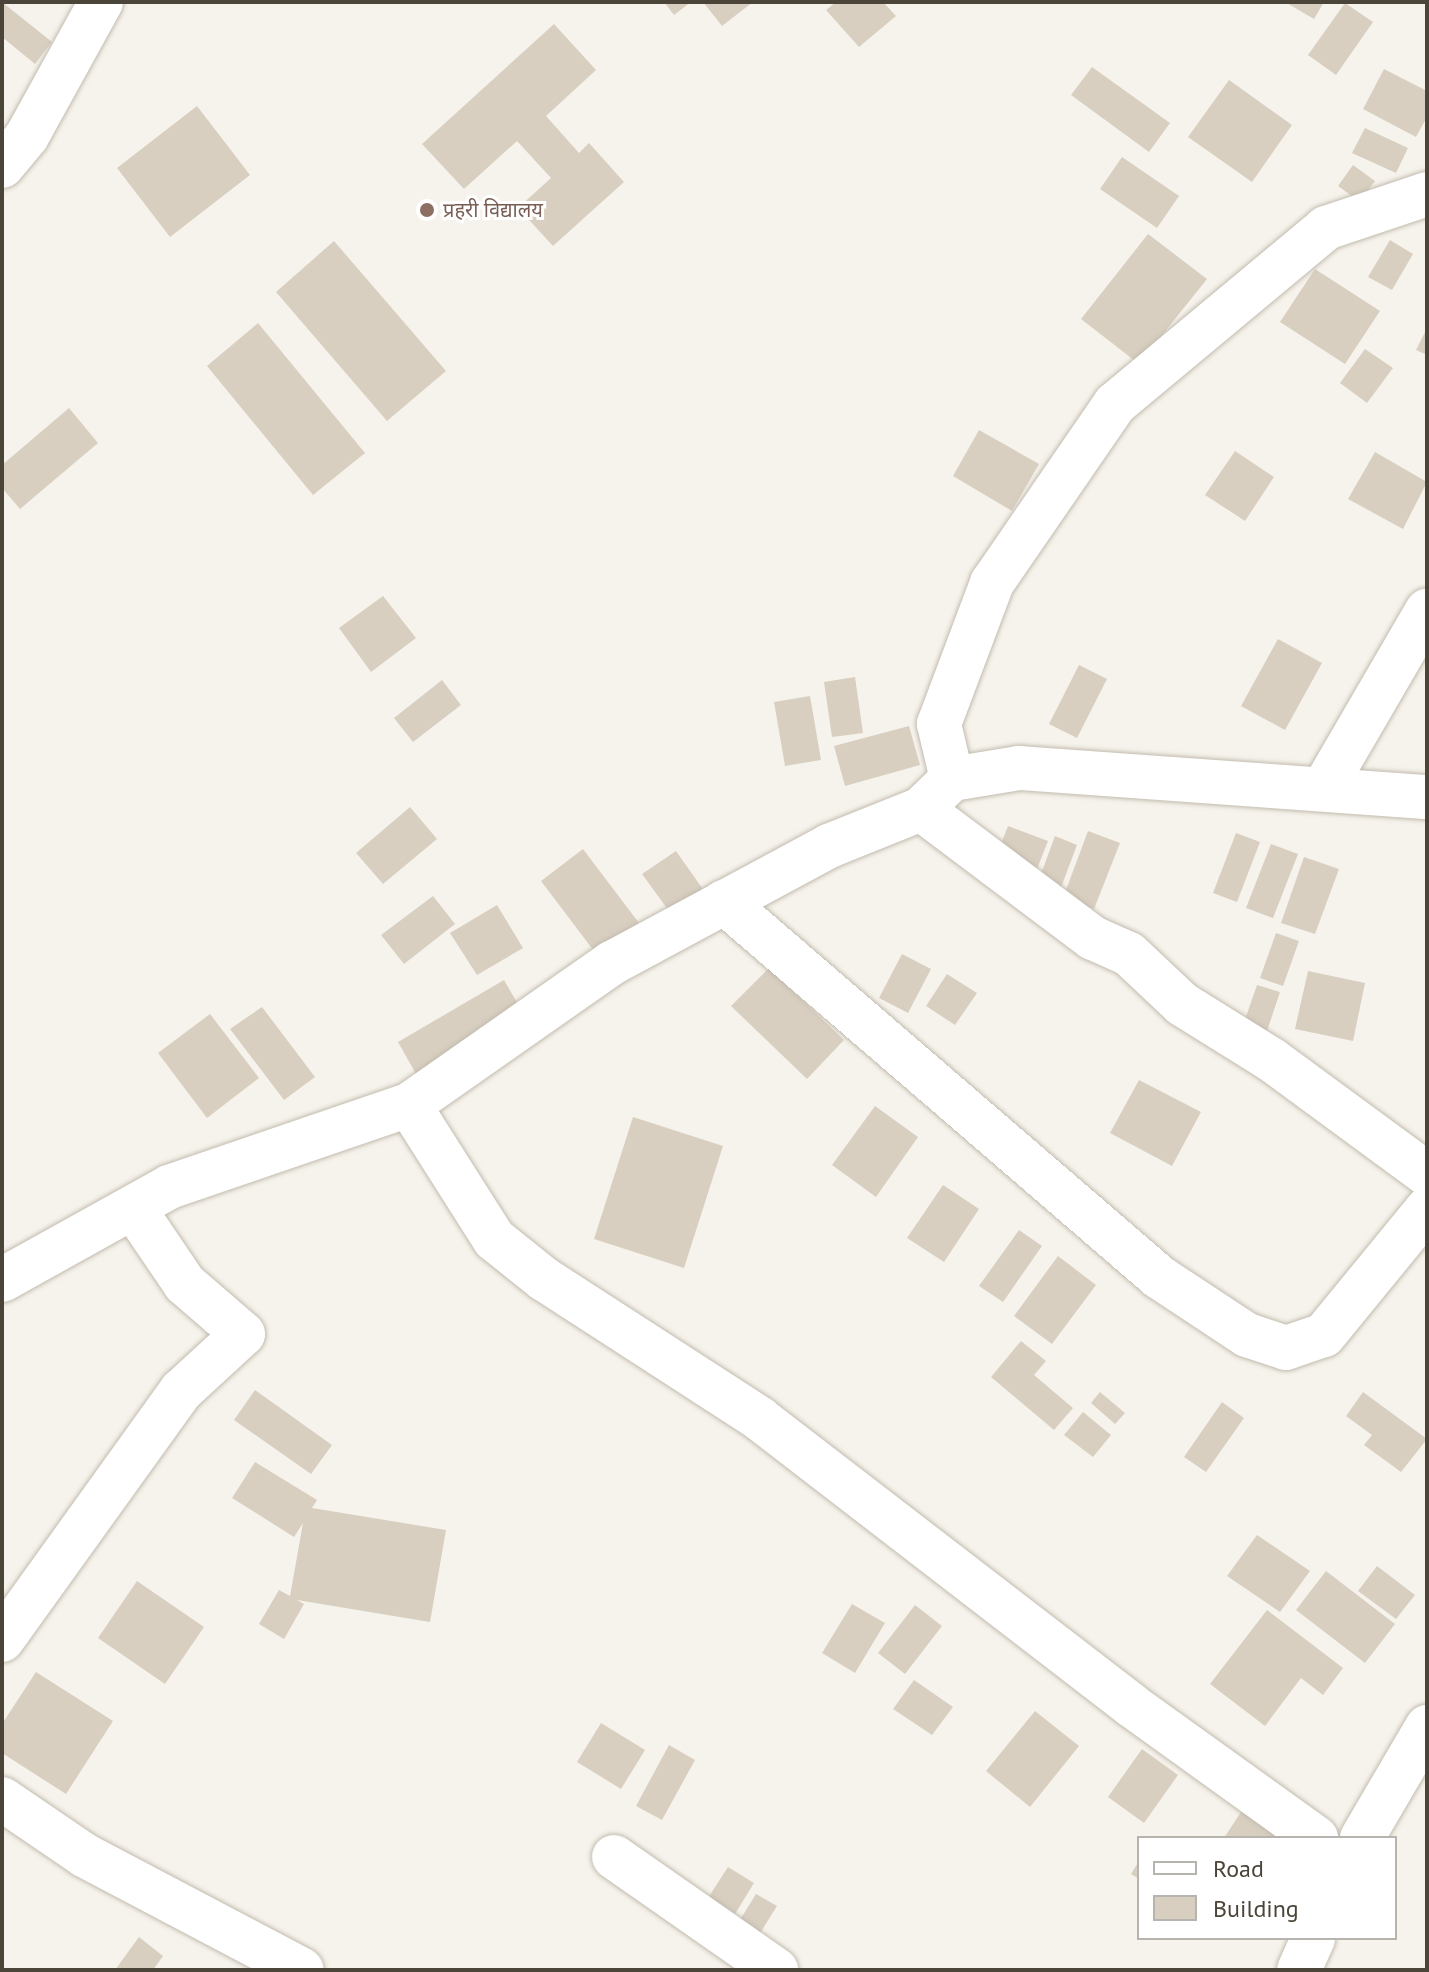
<!DOCTYPE html>
<meta charset="utf-8">
<style>
body{margin:0}
#map{position:relative;width:1429px;height:1972px;overflow:hidden;background:#f6f3ec;font-family:"PT Sans","Noto Sans Devanagari",sans-serif}
div>[style]{position:absolute}
.building>*{inset:0;background:#d8cfc1}
.roads{filter:drop-shadow(0 0 2px #c2bbae) drop-shadow(0 0 2px #c2bbae)}
.street>*{height:44px;margin:-22px;padding:0 22px;transform-origin:22px;border-radius:22px;background:#fff}
.dots>*{width:22px;height:22px;translate:-50% -50%;box-sizing:border-box;border:4px solid #fff;border-radius:50%}
span{translate:-50% -50%;white-space:nowrap;text-align:center;line-height:1.15;-webkit-text-stroke:6px #fff;paint-order:stroke}
.education-label{font-size:20px;color:#785e54}
.left{translate:0 -50%;text-align:left}
.frame{position:absolute;inset:0;border:4px solid #4b4439;pointer-events:none}
.legend{position:absolute;left:1137px;top:1836px;width:260px;height:104px;box-sizing:border-box;background:#fff;border:2px solid #b7b4b0;margin:0;padding:10px 14px;list-style:none;font-size:24px;color:#4b4439}
.legend li{display:flex;align-items:center;gap:16px;height:40px}
.legend b{width:40px;border:2px solid #b7b4b0}
</style>
<div id="map">
<div class="building">
<div style="clip-path:polygon(2px 2px,52px 42px,35px 64px,2px 37px)"></div>
<div style="clip-path:polygon(664px 2px,691px 2px,674px 15px)"></div>
<div style="clip-path:polygon(703px 2px,753px 2px,722px 26px)"></div>
<div style="clip-path:polygon(836px 2px,883px 2px,896px 16px,859px 47px,826px 10px)"></div>
<div style="clip-path:polygon(1285px 2px,1324px 2px,1314px 19px)"></div>
<div style="clip-path:polygon(1345px 3px,1373px 22px,1336px 75px,1308px 55px)"></div>
<div style="clip-path:polygon(554px 24px,596px 70px,546px 116px,579px 153px,589px 143px,624px 182px,553px 246px,518px 208px,551px 178px,517px 141px,464px 189px,422px 144px)"></div>
<div style="clip-path:polygon(1092px 67px,1170px 123px,1149px 152px,1071px 95px)"></div>
<div style="clip-path:polygon(1384px 69px,1427px 91px,1427px 117px,1416px 137px,1363px 109px)"></div>
<div style="clip-path:polygon(1229px 80px,1292px 125px,1252px 182px,1188px 137px)"></div>
<div style="clip-path:polygon(197px 106px,250px 175px,170px 237px,117px 168px)"></div>
<div style="clip-path:polygon(1365px 128px,1408px 148px,1396px 173px,1352px 153px)"></div>
<div style="clip-path:polygon(1122px 157px,1179px 196px,1157px 228px,1100px 189px)"></div>
<div style="clip-path:polygon(1353px 165px,1375px 181px,1360px 202px,1338px 186px)"></div>
<div style="clip-path:polygon(1148px 234px,1207px 279px,1139px 364px,1081px 319px)"></div>
<div style="clip-path:polygon(1390px 240px,1413px 254px,1392px 290px,1368px 277px)"></div>
<div style="clip-path:polygon(334px 241px,446px 371px,387px 421px,276px 292px)"></div>
<div style="clip-path:polygon(1315px 269px,1380px 311px,1345px 364px,1280px 322px)"></div>
<div style="clip-path:polygon(258px 323px,365px 453px,313px 495px,207px 366px)"></div>
<div style="clip-path:polygon(1427px 328px,1427px 355px,1416px 350px)"></div>
<div style="clip-path:polygon(1365px 349px,1393px 368px,1367px 403px,1340px 383px)"></div>
<div style="clip-path:polygon(69px 408px,98px 443px,20px 509px,2px 488px,2px 465px)"></div>
<div style="clip-path:polygon(979px 430px,1039px 464px,1012px 511px,953px 476px)"></div>
<div style="clip-path:polygon(1235px 451px,1274px 477px,1245px 521px,1205px 495px)"></div>
<div style="clip-path:polygon(1375px 452px,1427px 482px,1403px 529px,1348px 499px)"></div>
<div style="clip-path:polygon(383px 596px,416px 638px,371px 672px,339px 628px)"></div>
<div style="clip-path:polygon(1278px 639px,1322px 663px,1285px 730px,1241px 706px)"></div>
<div style="clip-path:polygon(1079px 665px,1107px 679px,1077px 738px,1049px 724px)"></div>
<div style="clip-path:polygon(855px 677px,863px 733px,832px 737px,824px 682px)"></div>
<div style="clip-path:polygon(442px 680px,461px 705px,413px 742px,394px 718px)"></div>
<div style="clip-path:polygon(810px 696px,821px 760px,785px 766px,774px 702px)"></div>
<div style="clip-path:polygon(909px 726px,920px 765px,845px 786px,834px 746px)"></div>
<div style="clip-path:polygon(410px 807px,437px 839px,383px 884px,356px 853px)"></div>
<div style="clip-path:polygon(1008px 826px,1048px 841px,1035px 874px,995px 859px)"></div>
<div style="clip-path:polygon(1088px 831px,1120px 843px,1094px 909px,1063px 898px)"></div>
<div style="clip-path:polygon(1236px 833px,1260px 842px,1237px 902px,1213px 893px)"></div>
<div style="clip-path:polygon(1055px 836px,1077px 845px,1060px 890px,1038px 882px)"></div>
<div style="clip-path:polygon(1271px 844px,1298px 854px,1273px 918px,1246px 908px)"></div>
<div style="clip-path:polygon(583px 849px,642px 927px,600px 959px,541px 881px)"></div>
<div style="clip-path:polygon(676px 851px,707px 895px,674px 918px,642px 874px)"></div>
<div style="clip-path:polygon(1304px 857px,1339px 869px,1315px 934px,1281px 923px)"></div>
<div style="clip-path:polygon(433px 896px,455px 924px,404px 964px,381px 935px)"></div>
<div style="clip-path:polygon(497px 905px,523px 948px,477px 975px,450px 933px)"></div>
<div style="clip-path:polygon(1276px 933px,1299px 941px,1283px 986px,1260px 978px)"></div>
<div style="clip-path:polygon(902px 954px,931px 969px,908px 1013px,879px 998px)"></div>
<div style="clip-path:polygon(769px 968px,844px 1040px,807px 1079px,731px 1006px)"></div>
<div style="clip-path:polygon(1308px 971px,1365px 983px,1353px 1041px,1295px 1029px)"></div>
<div style="clip-path:polygon(947px 974px,977px 993px,955px 1025px,926px 1006px)"></div>
<div style="clip-path:polygon(504px 980px,522px 1011px,416px 1074px,398px 1042px)"></div>
<div style="clip-path:polygon(1257px 985px,1280px 992px,1264px 1040px,1241px 1031px)"></div>
<div style="clip-path:polygon(262px 1007px,315px 1077px,284px 1100px,230px 1029px)"></div>
<div style="clip-path:polygon(210px 1014px,259px 1078px,207px 1118px,158px 1053px)"></div>
<div style="clip-path:polygon(1139px 1080px,1201px 1112px,1172px 1166px,1110px 1133px)"></div>
<div style="clip-path:polygon(875px 1106px,918px 1137px,876px 1197px,832px 1165px)"></div>
<div style="clip-path:polygon(633px 1117px,723px 1146px,684px 1268px,594px 1239px)"></div>
<div style="clip-path:polygon(943px 1185px,979px 1209px,944px 1262px,907px 1238px)"></div>
<div style="clip-path:polygon(1019px 1230px,1042px 1246px,1003px 1302px,979px 1286px)"></div>
<div style="clip-path:polygon(1058px 1256px,1096px 1285px,1052px 1344px,1014px 1316px)"></div>
<div style="clip-path:polygon(1021px 1341px,1046px 1361px,1034px 1375px,1073px 1408px,1054px 1430px,991px 1377px)"></div>
<div style="clip-path:polygon(255px 1390px,332px 1445px,311px 1474px,234px 1420px)"></div>
<div style="clip-path:polygon(1100px 1392px,1125px 1413px,1115px 1424px,1091px 1403px)"></div>
<div style="clip-path:polygon(1363px 1392px,1427px 1439px,1401px 1472px,1364px 1445px,1372px 1435px,1346px 1416px)"></div>
<div style="clip-path:polygon(1222px 1402px,1244px 1418px,1206px 1472px,1184px 1457px)"></div>
<div style="clip-path:polygon(1083px 1412px,1111px 1435px,1093px 1457px,1064px 1435px)"></div>
<div style="clip-path:polygon(255px 1462px,317px 1500px,312px 1508px,446px 1530px,430px 1622px,297px 1600px,304px 1604px,284px 1639px,259px 1624px,279px 1590px,290px 1596px,303px 1523px,294px 1537px,232px 1498px)"></div>
<div style="clip-path:polygon(1257px 1535px,1310px 1571px,1280px 1612px,1227px 1576px)"></div>
<div style="clip-path:polygon(1377px 1566px,1415px 1595px,1396px 1619px,1358px 1591px)"></div>
<div style="clip-path:polygon(1326px 1571px,1395px 1624px,1365px 1663px,1296px 1610px)"></div>
<div style="clip-path:polygon(137px 1581px,204px 1627px,165px 1684px,98px 1638px)"></div>
<div style="clip-path:polygon(852px 1604px,885px 1623px,855px 1673px,822px 1653px)"></div>
<div style="clip-path:polygon(915px 1605px,942px 1626px,905px 1674px,878px 1653px)"></div>
<div style="clip-path:polygon(1267px 1610px,1343px 1668px,1323px 1695px,1301px 1678px,1265px 1726px,1210px 1684px)"></div>
<div style="clip-path:polygon(36px 1672px,113px 1721px,66px 1794px,2px 1753px,2px 1724px)"></div>
<div style="clip-path:polygon(914px 1680px,953px 1707px,932px 1735px,893px 1709px)"></div>
<div style="clip-path:polygon(1035px 1711px,1079px 1746px,1030px 1807px,986px 1771px)"></div>
<div style="clip-path:polygon(601px 1723px,645px 1750px,621px 1789px,577px 1762px)"></div>
<div style="clip-path:polygon(669px 1745px,695px 1760px,662px 1820px,636px 1806px)"></div>
<div style="clip-path:polygon(1142px 1749px,1178px 1775px,1144px 1823px,1108px 1797px)"></div>
<div style="clip-path:polygon(1243px 1809px,1288px 1838px,1224px 1838px)"></div>
<div style="clip-path:polygon(1139px 1861px,1139px 1879px,1131px 1874px)"></div>
<div style="clip-path:polygon(728px 1867px,754px 1883px,724px 1932px,697px 1915px)"></div>
<div style="clip-path:polygon(756px 1894px,777px 1906px,750px 1949px,730px 1936px)"></div>
<div style="clip-path:polygon(139px 1937px,163px 1956px,153px 1970px,115px 1970px)"></div>
</div>
<div class="roads">
<div class="street">
<div style="left:2px;top:166px;width:39px;rotate:-50deg"></div>
<div style="left:27px;top:136px;width:153px;rotate:-61.1deg"></div>
<div style="left:952px;top:779px;width:57px;rotate:-103.3deg"></div>
<div style="left:939px;top:724px;width:151px;rotate:-69.4deg"></div>
<div style="left:992px;top:583px;width:217px;rotate:-55.5deg"></div>
<div style="left:1115px;top:404px;width:275px;rotate:-39.8deg"></div>
<div style="left:1326px;top:228px;width:107px;rotate:-18.6deg"></div>
<div style="left:1325px;top:786px;width:203px;rotate:-59.8deg"></div>
<div style="left:921px;top:809px;width:215px;rotate:36.9deg"></div>
<div style="left:1093px;top:938px;width:39px;rotate:24deg"></div>
<div style="left:1129px;top:954px;width:73px;rotate:43.3deg"></div>
<div style="left:1182px;top:1004px;width:106px;rotate:31.9deg"></div>
<div style="left:1272px;top:1060px;width:192px;rotate:36.3deg"></div>
<div style="left:724px;top:902px;width:574px;rotate:40.76deg"></div>
<div style="left:1159px;top:1277px;width:105px;rotate:33.4deg"></div>
<div style="left:1247px;top:1335px;width:41px;rotate:18.4deg"></div>
<div style="left:1286px;top:1348px;width:40px;rotate:-18.9deg"></div>
<div style="left:1324px;top:1335px;width:163px;rotate:-50.7deg"></div>
<div style="left:409px;top:1105px;width:159px;rotate:57.6deg"></div>
<div style="left:494px;top:1239px;width:64px;rotate:38.7deg"></div>
<div style="left:544px;top:1279px;width:257px;rotate:32.9deg"></div>
<div style="left:760px;top:1419px;width:468px;rotate:37.6deg"></div>
<div style="left:1131px;top:1705px;width:228px;rotate:35.7deg"></div>
<div style="left:2px;top:1280px;width:191px;rotate:-29.1deg"></div>
<div style="left:169px;top:1187px;width:254px;rotate:-18.9deg"></div>
<div style="left:409px;top:1105px;width:248px;rotate:-35deg"></div>
<div style="left:612px;top:963px;width:247px;rotate:-28.3deg"></div>
<div style="left:829px;top:846px;width:99px;rotate:-21.9deg"></div>
<div style="left:921px;top:809px;width:43px;rotate:-44.1deg"></div>
<div style="left:952px;top:779px;width:68px;rotate:-9.3deg"></div>
<div style="left:1019px;top:768px;width:409px;rotate:4.1deg"></div>
<div style="left:2px;top:1640px;width:307px;rotate:-54.3deg"></div>
<div style="left:181px;top:1391px;width:84px;rotate:-42.6deg"></div>
<div style="left:243px;top:1334px;width:77px;rotate:-139.2deg"></div>
<div style="left:185px;top:1284px;width:91px;rotate:-124.2deg"></div>
<div style="left:2px;top:1799px;width:99px;rotate:34.3deg"></div>
<div style="left:84px;top:1855px;width:246px;rotate:27.8deg"></div>
<div style="left:1362px;top:1838px;width:129px;rotate:-59.6deg"></div>
<div style="left:614px;top:1857px;width:198px;rotate:34.9deg"></div>
<div style="left:1299px;top:1970px;width:35px;rotate:-66deg"></div>
</div>
</div>
<div class="dots">
<div style="left:427px;top:210px;background:#8d6e63"></div>
</div>
<div class="education-label">
<span class="left" style="left:443px;top:210px">प्रहरी विद्यालय</span>
</div>
<div class="frame"></div>
<ul class="legend">
<li><b style="height:10px;background:#fff"></b>Road</li>
<li><b style="height:22px;background:#d8cfc1"></b>Building</li>
</ul>
</div>
